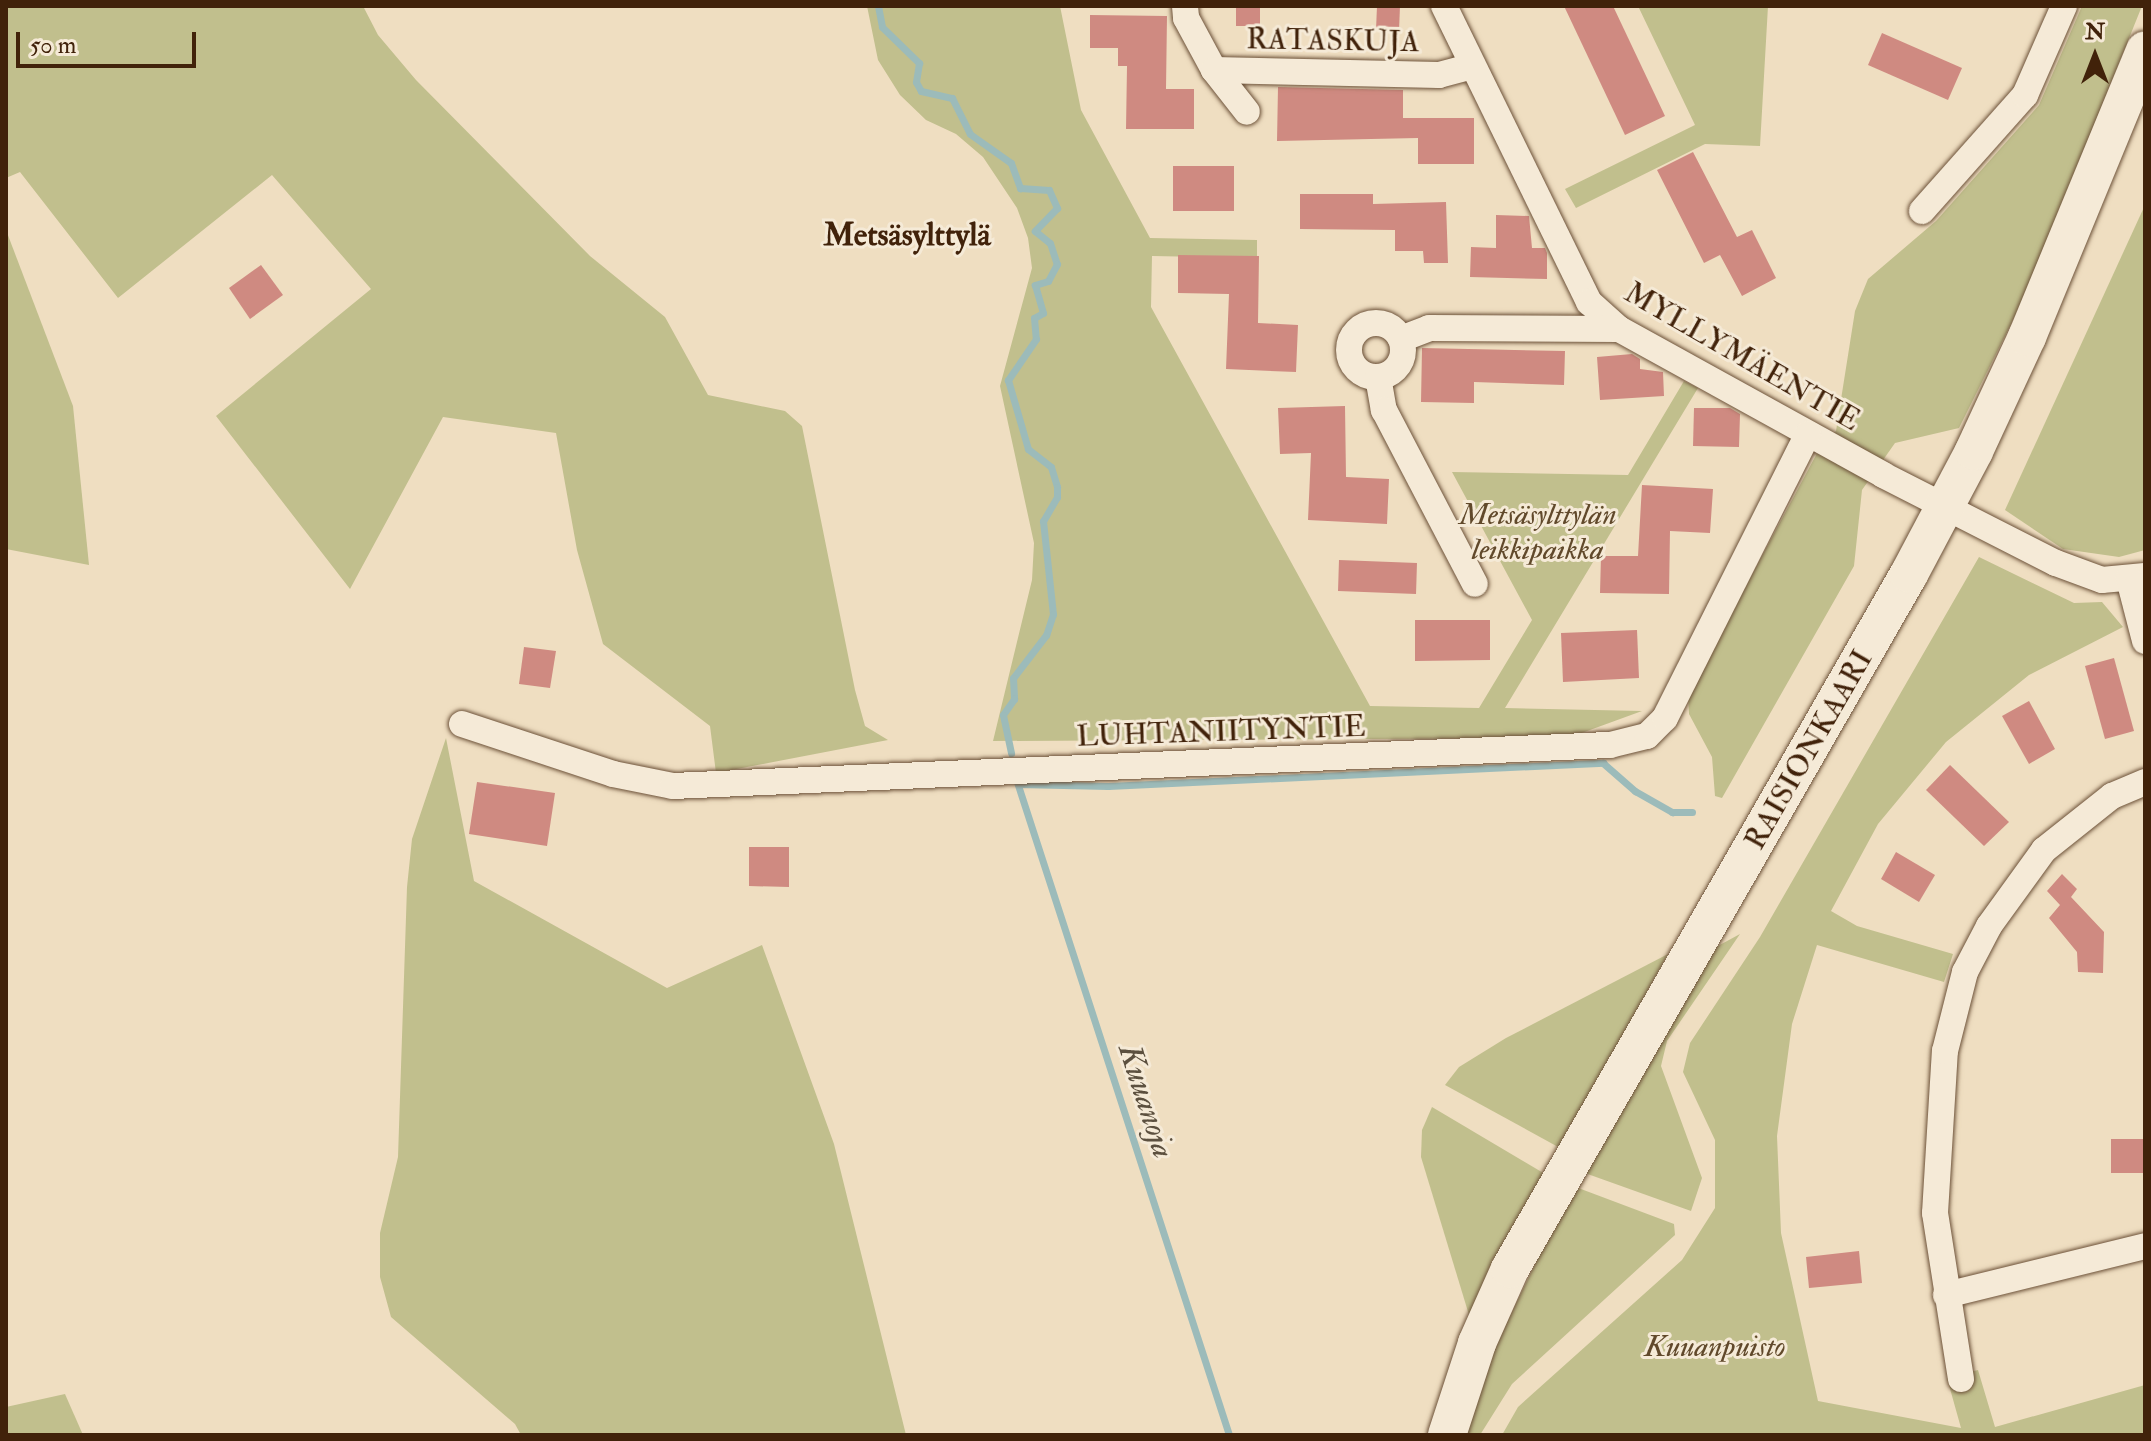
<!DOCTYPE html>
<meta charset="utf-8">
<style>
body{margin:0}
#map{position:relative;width:2151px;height:1441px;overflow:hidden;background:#efdec1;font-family:"IM FELL Double Pica",serif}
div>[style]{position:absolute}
.green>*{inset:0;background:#c1bf8d}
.stream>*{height:7px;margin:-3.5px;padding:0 3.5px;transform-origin:3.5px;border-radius:3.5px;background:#9cbbba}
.building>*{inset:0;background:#cf8a81}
.roads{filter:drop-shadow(0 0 2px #6c5138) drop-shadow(0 0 2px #6c5138)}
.minor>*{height:26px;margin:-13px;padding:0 13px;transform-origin:13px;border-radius:13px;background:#f5ead7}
.minor>.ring{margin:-13px;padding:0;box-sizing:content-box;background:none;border:26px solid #f5ead7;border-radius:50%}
.secondary>*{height:38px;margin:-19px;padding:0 19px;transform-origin:19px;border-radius:19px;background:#f5ead7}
span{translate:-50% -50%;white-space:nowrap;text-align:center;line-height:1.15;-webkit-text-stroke:6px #f5ead7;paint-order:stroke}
.street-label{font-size:30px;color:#41220a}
.park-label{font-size:30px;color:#61492b;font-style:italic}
.neighbourhood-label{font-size:32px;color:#41220a;font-weight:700}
.water-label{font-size:32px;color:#5c503f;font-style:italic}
.frame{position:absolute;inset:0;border:8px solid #41220a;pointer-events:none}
.north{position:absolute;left:2055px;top:16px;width:80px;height:80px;-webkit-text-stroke:6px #f5ead7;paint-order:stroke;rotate:0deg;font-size:22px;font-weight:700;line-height:32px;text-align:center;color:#41220a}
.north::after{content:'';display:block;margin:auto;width:28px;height:36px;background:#41220a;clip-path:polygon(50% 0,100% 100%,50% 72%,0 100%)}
.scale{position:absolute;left:16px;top:32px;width:180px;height:36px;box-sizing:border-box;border:4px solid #41220a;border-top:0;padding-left:10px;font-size:24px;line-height:28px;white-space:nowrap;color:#41220a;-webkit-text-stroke:6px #f5ead7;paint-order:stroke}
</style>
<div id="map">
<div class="green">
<div style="clip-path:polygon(6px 6px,363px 6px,378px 35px,416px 80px,590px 256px,665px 317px,708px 395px,785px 411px,802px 426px,855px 690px,865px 726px,888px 740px,716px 773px,710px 726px,603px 644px,577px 550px,556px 433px,443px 417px,350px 589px,216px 416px,371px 289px,272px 175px,118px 298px,20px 172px,6px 178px)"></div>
<div style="clip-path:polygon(867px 6px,1060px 6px,1081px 110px,1150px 238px,1257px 240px,1257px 258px,1152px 256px,1151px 307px,1370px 706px,1479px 708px,1532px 620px,1452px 472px,1628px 475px,1684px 381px,1698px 388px,1505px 708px,1642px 711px,1568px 738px,993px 741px,1032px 580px,1034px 543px,1000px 386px,1032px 268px,1028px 238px,1017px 208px,983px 157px,956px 134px,926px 120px,900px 95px,878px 60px)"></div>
<div style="clip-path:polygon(1638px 6px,1768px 6px,1760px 146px,1705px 144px,1576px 208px,1565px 189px,1695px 125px)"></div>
<div style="clip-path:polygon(2082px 6px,2142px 6px,2025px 296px,1959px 428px,1895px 443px,1862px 490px,1854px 566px,1722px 798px,1715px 796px,1712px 757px,1689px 714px,1688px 694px,1822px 444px,1836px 431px,1855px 311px,1868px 279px,1936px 221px,2039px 105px)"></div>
<div style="clip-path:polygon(2145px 205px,2145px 550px,2119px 557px,2063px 549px,2005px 510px)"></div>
<div style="clip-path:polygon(6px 230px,73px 406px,89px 565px,6px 549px)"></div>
<div style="clip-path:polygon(1979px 557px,2074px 603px,2102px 602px,2123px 627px,2029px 675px,1946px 742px,1878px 824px,1831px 911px,1857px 926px,1953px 954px,1944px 982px,1817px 945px,1792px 1024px,1777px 1136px,1781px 1233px,1818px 1401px,1961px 1428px,1947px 1378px,1978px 1370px,1995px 1427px,2145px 1385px,2145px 1435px,1502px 1435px,1518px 1407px,1682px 1260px,1715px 1208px,1715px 1140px,1683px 1072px,1690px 1043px,1760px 937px)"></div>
<div style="clip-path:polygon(446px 738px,474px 881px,667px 988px,762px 945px,834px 1144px,906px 1435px,521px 1435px,515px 1424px,391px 1317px,380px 1277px,380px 1233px,398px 1157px,407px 887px,412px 839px)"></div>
<div style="clip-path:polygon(1740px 934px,1667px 1041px,1661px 1066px,1702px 1178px,1691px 1211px,1582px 1172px,1716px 947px)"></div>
<div style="clip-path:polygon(1668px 954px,1560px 1148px,1445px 1085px,1459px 1067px,1506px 1038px)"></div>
<div style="clip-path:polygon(1432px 1107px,1545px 1174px,1469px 1315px,1421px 1157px,1422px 1130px)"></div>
<div style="clip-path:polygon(1573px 1186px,1674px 1224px,1675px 1235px,1512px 1384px,1480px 1435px,1462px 1435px,1479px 1380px)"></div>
<div style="clip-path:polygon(65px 1394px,83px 1435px,6px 1435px,6px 1407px)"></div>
</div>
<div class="stream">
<div style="left:878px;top:6px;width:21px;rotate:79deg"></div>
<div style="left:882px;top:27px;width:52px;rotate:44.2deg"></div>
<div style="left:919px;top:63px;width:19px;rotate:99deg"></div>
<div style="left:916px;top:82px;width:10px;rotate:61deg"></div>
<div style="left:921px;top:91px;width:32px;rotate:13deg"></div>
<div style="left:952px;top:98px;width:40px;rotate:63.4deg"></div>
<div style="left:970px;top:134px;width:50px;rotate:35.3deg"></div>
<div style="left:1011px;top:163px;width:27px;rotate:70deg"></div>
<div style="left:1020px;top:188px;width:29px;rotate:4deg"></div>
<div style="left:1049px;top:190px;width:20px;rotate:66deg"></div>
<div style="left:1057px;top:208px;width:32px;rotate:134deg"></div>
<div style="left:1035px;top:231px;width:19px;rotate:39deg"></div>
<div style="left:1050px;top:243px;width:22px;rotate:72deg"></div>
<div style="left:1057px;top:264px;width:19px;rotate:118deg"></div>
<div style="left:1048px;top:281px;width:14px;rotate:163deg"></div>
<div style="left:1035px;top:285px;width:29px;rotate:74deg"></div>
<div style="left:1043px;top:313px;width:10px;rotate:151deg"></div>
<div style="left:1034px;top:318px;width:21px;rotate:85deg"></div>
<div style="left:1036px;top:339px;width:50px;rotate:124.3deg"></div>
<div style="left:1008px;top:380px;width:72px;rotate:73.8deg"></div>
<div style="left:1028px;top:449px;width:29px;rotate:38deg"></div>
<div style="left:1051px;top:467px;width:21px;rotate:73deg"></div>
<div style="left:1057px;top:487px;width:10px;rotate:90deg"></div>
<div style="left:1057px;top:497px;width:28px;rotate:120deg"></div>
<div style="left:1043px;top:521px;width:94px;rotate:83.9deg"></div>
<div style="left:1053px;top:614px;width:22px;rotate:108deg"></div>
<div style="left:1046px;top:635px;width:54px;rotate:127.5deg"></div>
<div style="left:1013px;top:678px;width:21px;rotate:87deg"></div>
<div style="left:1014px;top:699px;width:19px;rotate:125deg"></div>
<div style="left:1003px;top:715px;width:39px;rotate:78deg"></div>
<div style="left:1017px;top:782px;width:687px;rotate:72.01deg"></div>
<div style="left:1018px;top:784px;width:90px;rotate:1.3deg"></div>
<div style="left:1108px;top:786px;width:496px;rotate:-2.7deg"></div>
<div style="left:1603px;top:763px;width:43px;rotate:41.2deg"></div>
<div style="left:1635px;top:791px;width:43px;rotate:29.6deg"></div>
<div style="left:1672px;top:812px;width:20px"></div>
</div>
<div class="building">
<div style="clip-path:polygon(1236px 6px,1260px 6px,1260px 26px,1236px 26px)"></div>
<div style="clip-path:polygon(1377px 6px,1400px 6px,1399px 31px,1376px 30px)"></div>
<div style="clip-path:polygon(1564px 6px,1613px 6px,1665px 116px,1625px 135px)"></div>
<div style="clip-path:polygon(1090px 15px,1167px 16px,1166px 89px,1194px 89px,1194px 129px,1126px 129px,1127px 66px,1118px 66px,1118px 48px,1090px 48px)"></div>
<div style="clip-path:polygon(1882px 33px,1962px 68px,1948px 100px,1868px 65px)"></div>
<div style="clip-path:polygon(1278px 87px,1403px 90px,1403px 118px,1474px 118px,1474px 164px,1418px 164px,1418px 138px,1277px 141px)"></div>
<div style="clip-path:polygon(1693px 152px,1737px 237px,1752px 230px,1776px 278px,1742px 296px,1720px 255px,1704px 263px,1657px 170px)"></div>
<div style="clip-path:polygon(1173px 166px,1234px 166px,1234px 211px,1173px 211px)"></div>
<div style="clip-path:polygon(1300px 194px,1373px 194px,1373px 204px,1446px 202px,1448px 263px,1424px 263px,1423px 251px,1395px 251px,1395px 230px,1300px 229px)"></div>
<div style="clip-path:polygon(1496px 215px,1529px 216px,1532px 248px,1545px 248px,1547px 253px,1547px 279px,1470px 277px,1471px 247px,1496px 248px)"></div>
<div style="clip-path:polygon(1178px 255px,1259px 256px,1258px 323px,1298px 325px,1296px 372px,1226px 369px,1229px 294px,1178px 293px)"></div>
<div style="clip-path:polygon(261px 265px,283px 295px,250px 319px,229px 288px)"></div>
<div style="clip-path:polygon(1422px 348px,1565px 351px,1564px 385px,1474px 382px,1474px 403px,1421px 402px)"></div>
<div style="clip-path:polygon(1632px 354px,1640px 359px,1640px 369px,1663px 372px,1664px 396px,1600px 400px,1597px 357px)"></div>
<div style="clip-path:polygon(1345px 406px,1346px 477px,1389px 479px,1387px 524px,1308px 520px,1311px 453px,1280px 454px,1278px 408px)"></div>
<div style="clip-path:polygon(1694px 408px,1730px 408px,1740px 414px,1739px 447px,1693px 446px)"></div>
<div style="clip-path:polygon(1642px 485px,1713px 489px,1710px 533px,1670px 531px,1669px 594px,1600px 593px,1601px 556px,1638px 556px)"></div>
<div style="clip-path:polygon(1339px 560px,1417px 563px,1416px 594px,1338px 591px)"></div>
<div style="clip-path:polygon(1415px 620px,1490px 620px,1490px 660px,1415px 661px)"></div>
<div style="clip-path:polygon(1637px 630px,1639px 678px,1563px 682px,1561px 633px)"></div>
<div style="clip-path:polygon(524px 647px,556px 651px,550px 688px,519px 684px)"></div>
<div style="clip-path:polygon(2114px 658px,2134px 731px,2105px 739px,2085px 666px)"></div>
<div style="clip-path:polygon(2029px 701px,2055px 749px,2029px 764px,2002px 716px)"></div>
<div style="clip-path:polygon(1950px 765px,2009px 822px,1984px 846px,1926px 790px)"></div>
<div style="clip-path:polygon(477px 782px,555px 793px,547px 846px,469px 834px)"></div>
<div style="clip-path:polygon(749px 847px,789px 847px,789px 887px,749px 886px)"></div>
<div style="clip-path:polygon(1896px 852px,1935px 875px,1919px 902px,1881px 879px)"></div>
<div style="clip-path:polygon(2062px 874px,2077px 889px,2071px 897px,2104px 932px,2103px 973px,2078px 972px,2077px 952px,2049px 918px,2060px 905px,2047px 891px)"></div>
<div style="clip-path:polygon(2111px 1139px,2145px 1139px,2145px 1173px,2111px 1173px)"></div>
<div style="clip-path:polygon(1859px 1251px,1862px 1283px,1809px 1288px,1806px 1257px)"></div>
</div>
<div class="roads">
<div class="minor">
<div style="left:1185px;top:6px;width:12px;rotate:85deg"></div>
<div style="left:1186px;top:18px;width:59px;rotate:61.7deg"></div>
<div style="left:1214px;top:70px;width:225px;rotate:1.3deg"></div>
<div style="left:1439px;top:75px;width:35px;rotate:-15deg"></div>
<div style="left:1444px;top:6px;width:330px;rotate:63.9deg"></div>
<div style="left:1589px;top:302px;width:40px;rotate:42deg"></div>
<div style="left:1619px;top:329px;width:302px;rotate:28.9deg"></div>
<div style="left:1883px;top:475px;width:194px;rotate:27deg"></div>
<div style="left:2056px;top:563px;width:49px;rotate:20.3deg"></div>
<div style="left:2102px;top:580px;width:43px;rotate:-5.3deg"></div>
<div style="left:1214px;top:70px;width:53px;rotate:51.8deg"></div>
<div style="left:1922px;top:211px;width:155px;rotate:-48.4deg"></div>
<div style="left:2025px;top:95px;width:97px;rotate:-66.3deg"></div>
<div class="ring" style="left:1349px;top:323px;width:28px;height:28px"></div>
<div style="left:1401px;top:339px;width:30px;rotate:-21deg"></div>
<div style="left:1429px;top:328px;width:190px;rotate:0.3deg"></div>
<div style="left:1378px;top:377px;width:34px;rotate:80deg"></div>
<div style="left:1384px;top:410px;width:196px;rotate:62.4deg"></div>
<div style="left:2129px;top:579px;width:64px;rotate:75.5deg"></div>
<div style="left:462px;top:724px;width:159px;rotate:18.3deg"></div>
<div style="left:613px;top:774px;width:61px;rotate:11.3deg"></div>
<div style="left:673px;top:786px;width:938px;rotate:-2.51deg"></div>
<div style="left:1610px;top:745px;width:38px;rotate:-14deg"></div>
<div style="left:1647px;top:736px;width:25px;rotate:-45deg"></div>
<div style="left:1665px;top:718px;width:318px;rotate:-63.3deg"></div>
<div style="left:1946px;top:1295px;width:205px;rotate:-13.8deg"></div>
<div style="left:1961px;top:1379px;width:168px;rotate:-98.9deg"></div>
<div style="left:1935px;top:1213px;width:162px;rotate:-86.5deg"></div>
<div style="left:1945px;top:1051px;width:81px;rotate:-75.8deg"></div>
<div style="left:1965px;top:972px;width:52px;rotate:-62.4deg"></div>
<div style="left:1989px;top:926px;width:94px;rotate:-54.1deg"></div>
<div style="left:2044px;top:850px;width:87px;rotate:-38.5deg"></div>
<div style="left:2112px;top:796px;width:36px;rotate:-23deg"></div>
</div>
<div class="secondary">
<div style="left:1447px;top:1435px;width:97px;rotate:-71.9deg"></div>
<div style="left:1477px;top:1343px;width:81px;rotate:-66deg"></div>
<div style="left:1510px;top:1269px;width:801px;rotate:-60.14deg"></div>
<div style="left:1909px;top:574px;width:139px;rotate:-62.1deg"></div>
<div style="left:1974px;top:451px;width:126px;rotate:-65.1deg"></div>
<div style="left:2027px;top:337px;width:310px;rotate:-67.6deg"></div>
</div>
</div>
<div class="street-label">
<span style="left:1333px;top:41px;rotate:1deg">RATASKUJA</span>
<span style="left:1742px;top:357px;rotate:30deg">MYLLYMÄENTIE</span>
<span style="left:1221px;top:732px;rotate:-2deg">LUHTANIITYNTIE</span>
<span style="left:1809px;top:750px;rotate:-60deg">RAISIONKAARI</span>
</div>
<div class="park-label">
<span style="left:1538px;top:532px">Metsäsylttylän<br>leikkipaikka</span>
<span style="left:1715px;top:1347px">Kuuanpuisto</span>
</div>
<div class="neighbourhood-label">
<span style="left:907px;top:235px">Metsäsylttylä</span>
</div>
<div class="water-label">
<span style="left:1146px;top:1101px;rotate:72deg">Kuuanoja</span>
</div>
<div class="frame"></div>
<div class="north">N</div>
<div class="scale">50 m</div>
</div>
